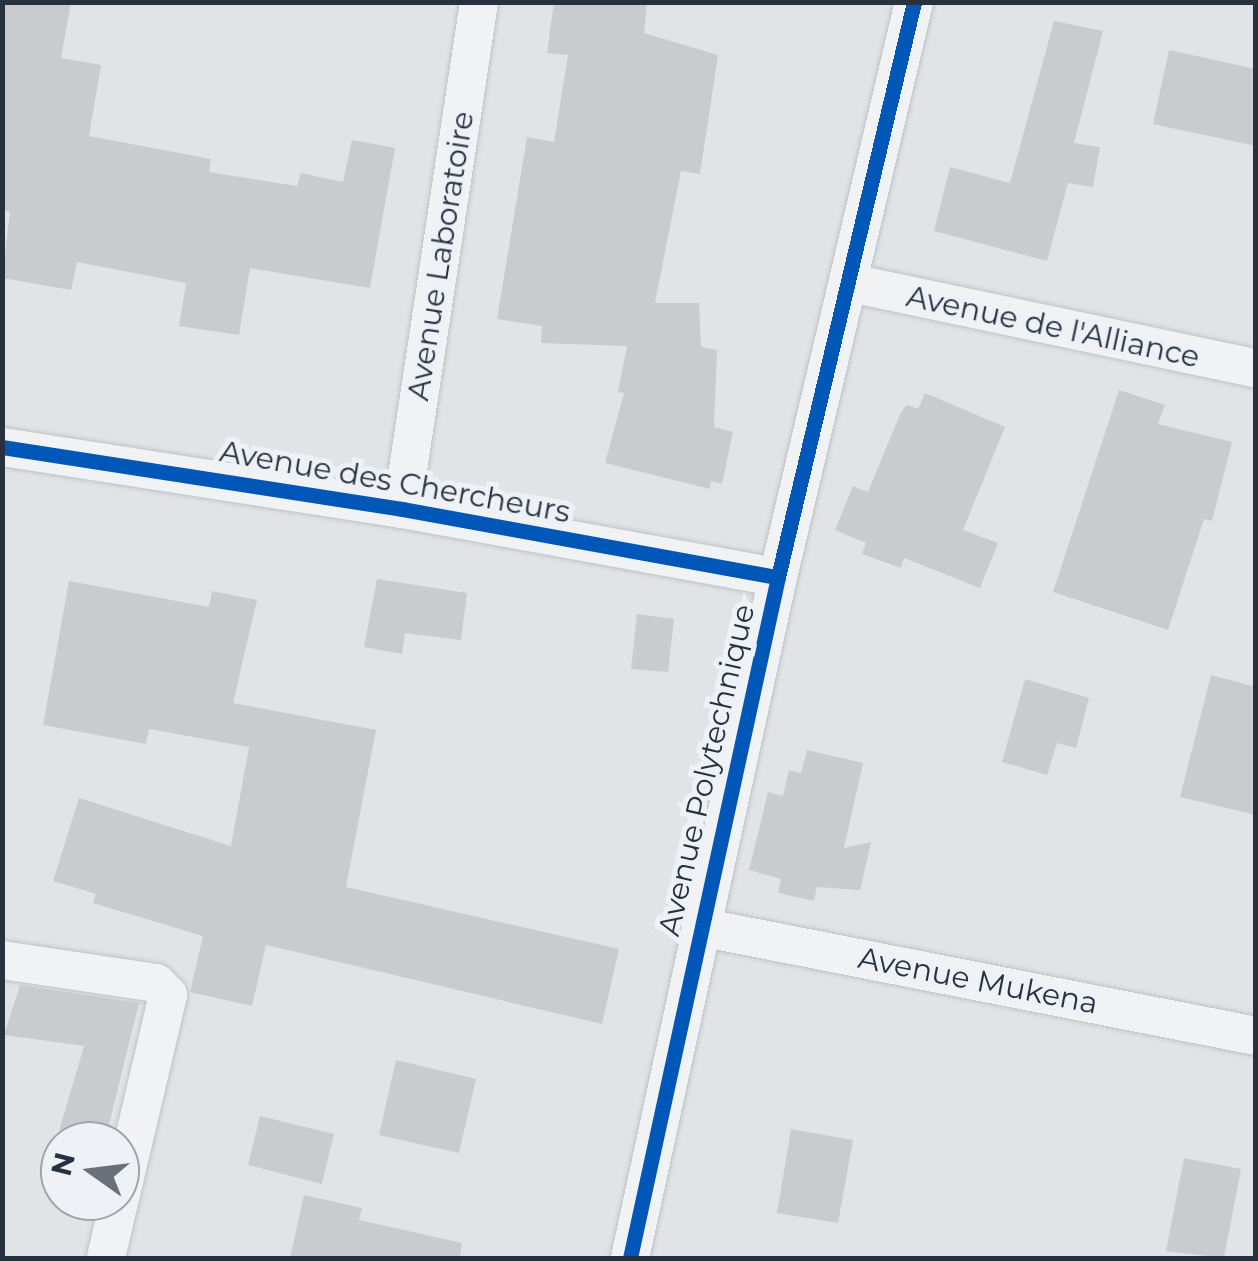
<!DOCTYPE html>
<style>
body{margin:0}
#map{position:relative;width:1258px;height:1261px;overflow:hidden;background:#e1e4e7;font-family:Montserrat,sans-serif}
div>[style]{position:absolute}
.building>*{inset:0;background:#c9cccf}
.roads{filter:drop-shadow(0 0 2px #bfc2c5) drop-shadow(0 0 2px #bfc2c5)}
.street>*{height:38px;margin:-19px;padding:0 19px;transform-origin:19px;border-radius:19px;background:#f1f2f3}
.cycleway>*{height:15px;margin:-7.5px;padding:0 7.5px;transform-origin:7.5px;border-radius:7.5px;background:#0057b8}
span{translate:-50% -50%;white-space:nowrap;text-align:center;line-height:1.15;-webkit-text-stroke:10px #eef2f6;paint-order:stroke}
.street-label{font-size:30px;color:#273240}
.frame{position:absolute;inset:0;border:5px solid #273240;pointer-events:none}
.north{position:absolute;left:40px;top:1121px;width:100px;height:100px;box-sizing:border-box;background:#eef2f6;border:2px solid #9ea5ad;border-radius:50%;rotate:284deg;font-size:28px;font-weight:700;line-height:40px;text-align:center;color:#273240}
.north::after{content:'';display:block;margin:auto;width:35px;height:45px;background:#68707a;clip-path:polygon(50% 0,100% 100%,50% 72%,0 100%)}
</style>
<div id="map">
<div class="building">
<div style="clip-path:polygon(2px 2px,71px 2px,61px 58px,101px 65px,89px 136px,211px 159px,209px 172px,297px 186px,301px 173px,343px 182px,352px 140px,395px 148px,370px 288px,250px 268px,239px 335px,179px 326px,186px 283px,77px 262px,71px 290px,2px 278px,10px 212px,2px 210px)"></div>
<div style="clip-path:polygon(554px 2px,647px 2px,644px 33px,718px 55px,700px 174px,681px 171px,655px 303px,699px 303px,701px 347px,717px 350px,714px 427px,733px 432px,722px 484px,711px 481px,710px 489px,605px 463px,624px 393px,618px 392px,627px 346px,541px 343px,542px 326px,497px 319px,527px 137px,554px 142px,568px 55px,547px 53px)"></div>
<div style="clip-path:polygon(1054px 21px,1103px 31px,1074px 143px,1100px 147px,1093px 187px,1068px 183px,1047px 261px,934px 231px,950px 167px,1010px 183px)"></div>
<div style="clip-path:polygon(1169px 50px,1256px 69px,1256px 146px,1153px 124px)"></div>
<div style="clip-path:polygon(1119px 390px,1165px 405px,1158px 424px,1232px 442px,1212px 521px,1204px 519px,1168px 630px,1053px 592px)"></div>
<div style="clip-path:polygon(925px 393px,1005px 427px,963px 530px,998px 543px,980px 588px,904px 558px,901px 568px,862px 554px,866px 543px,835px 530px,853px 486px,868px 492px,901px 412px,907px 405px,918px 409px)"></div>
<div style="clip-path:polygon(377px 579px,467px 593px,461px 640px,405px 633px,402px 654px,364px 647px)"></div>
<div style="clip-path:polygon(69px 581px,209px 607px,212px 591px,257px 600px,233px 703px,376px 730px,346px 887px,619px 949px,602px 1024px,266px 945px,252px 1006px,190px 992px,203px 936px,93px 903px,96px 894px,53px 881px,79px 798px,231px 846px,249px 747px,149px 729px,146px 744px,43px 725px)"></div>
<div style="clip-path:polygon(637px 614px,674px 619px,668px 672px,631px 669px)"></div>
<div style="clip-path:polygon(1211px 675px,1256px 687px,1256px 815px,1180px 797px)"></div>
<div style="clip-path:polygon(1025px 679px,1089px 698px,1076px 748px,1057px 743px,1047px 775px,1002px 762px)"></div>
<div style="clip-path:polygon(807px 750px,863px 763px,844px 848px,871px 842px,860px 890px,817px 887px,814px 901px,778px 893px,781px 879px,749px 870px,768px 792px,783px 796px,789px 770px,801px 773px)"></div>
<div style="clip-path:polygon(20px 985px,139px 1003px,105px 1141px,59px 1131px,84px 1046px,4px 1035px)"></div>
<div style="clip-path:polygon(396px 1060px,476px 1079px,459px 1153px,379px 1135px)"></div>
<div style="clip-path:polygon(260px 1116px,334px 1134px,322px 1184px,248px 1165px)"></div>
<div style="clip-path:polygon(791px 1129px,853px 1140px,838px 1223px,777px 1213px)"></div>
<div style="clip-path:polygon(1184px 1158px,1241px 1169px,1224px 1258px,1166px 1251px)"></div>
<div style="clip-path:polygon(304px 1195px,362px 1208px,359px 1220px,462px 1243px,460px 1258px,290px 1258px)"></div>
</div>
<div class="roads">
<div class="street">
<div style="left:851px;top:283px;width:414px;rotate:11.9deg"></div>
<div style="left:2px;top:447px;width:405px;rotate:8.8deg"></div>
<div style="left:402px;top:509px;width:382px;rotate:10.3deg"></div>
<div style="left:402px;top:509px;width:513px;rotate:-81.36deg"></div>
<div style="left:700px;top:927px;width:567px;rotate:11.09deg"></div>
<div style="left:2px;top:960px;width:156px;rotate:8.5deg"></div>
<div style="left:156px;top:983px;width:17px;rotate:45deg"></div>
<div style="left:168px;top:995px;width:270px;rotate:103.3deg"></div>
<div style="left:630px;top:1258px;width:697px;rotate:-77.74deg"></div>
<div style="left:778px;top:577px;width:591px;rotate:-76.69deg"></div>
</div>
</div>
<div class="cycleway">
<div style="left:2px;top:447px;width:405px;rotate:8.8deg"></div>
<div style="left:402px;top:509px;width:382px;rotate:10.3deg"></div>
<div style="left:630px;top:1258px;width:697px;rotate:-77.74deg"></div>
<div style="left:778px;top:577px;width:591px;rotate:-76.69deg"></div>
</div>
<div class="street-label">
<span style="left:441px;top:256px;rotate:-81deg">Avenue Laboratoire</span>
<span style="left:1053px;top:327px;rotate:12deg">Avenue de l'Alliance</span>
<span style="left:395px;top:482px;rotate:10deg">Avenue des Chercheurs</span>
<span style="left:707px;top:770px;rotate:-77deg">Avenue Polytechnique</span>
<span style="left:978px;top:981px;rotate:11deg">Avenue Mukena</span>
</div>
<div class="frame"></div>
<div class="north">N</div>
</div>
